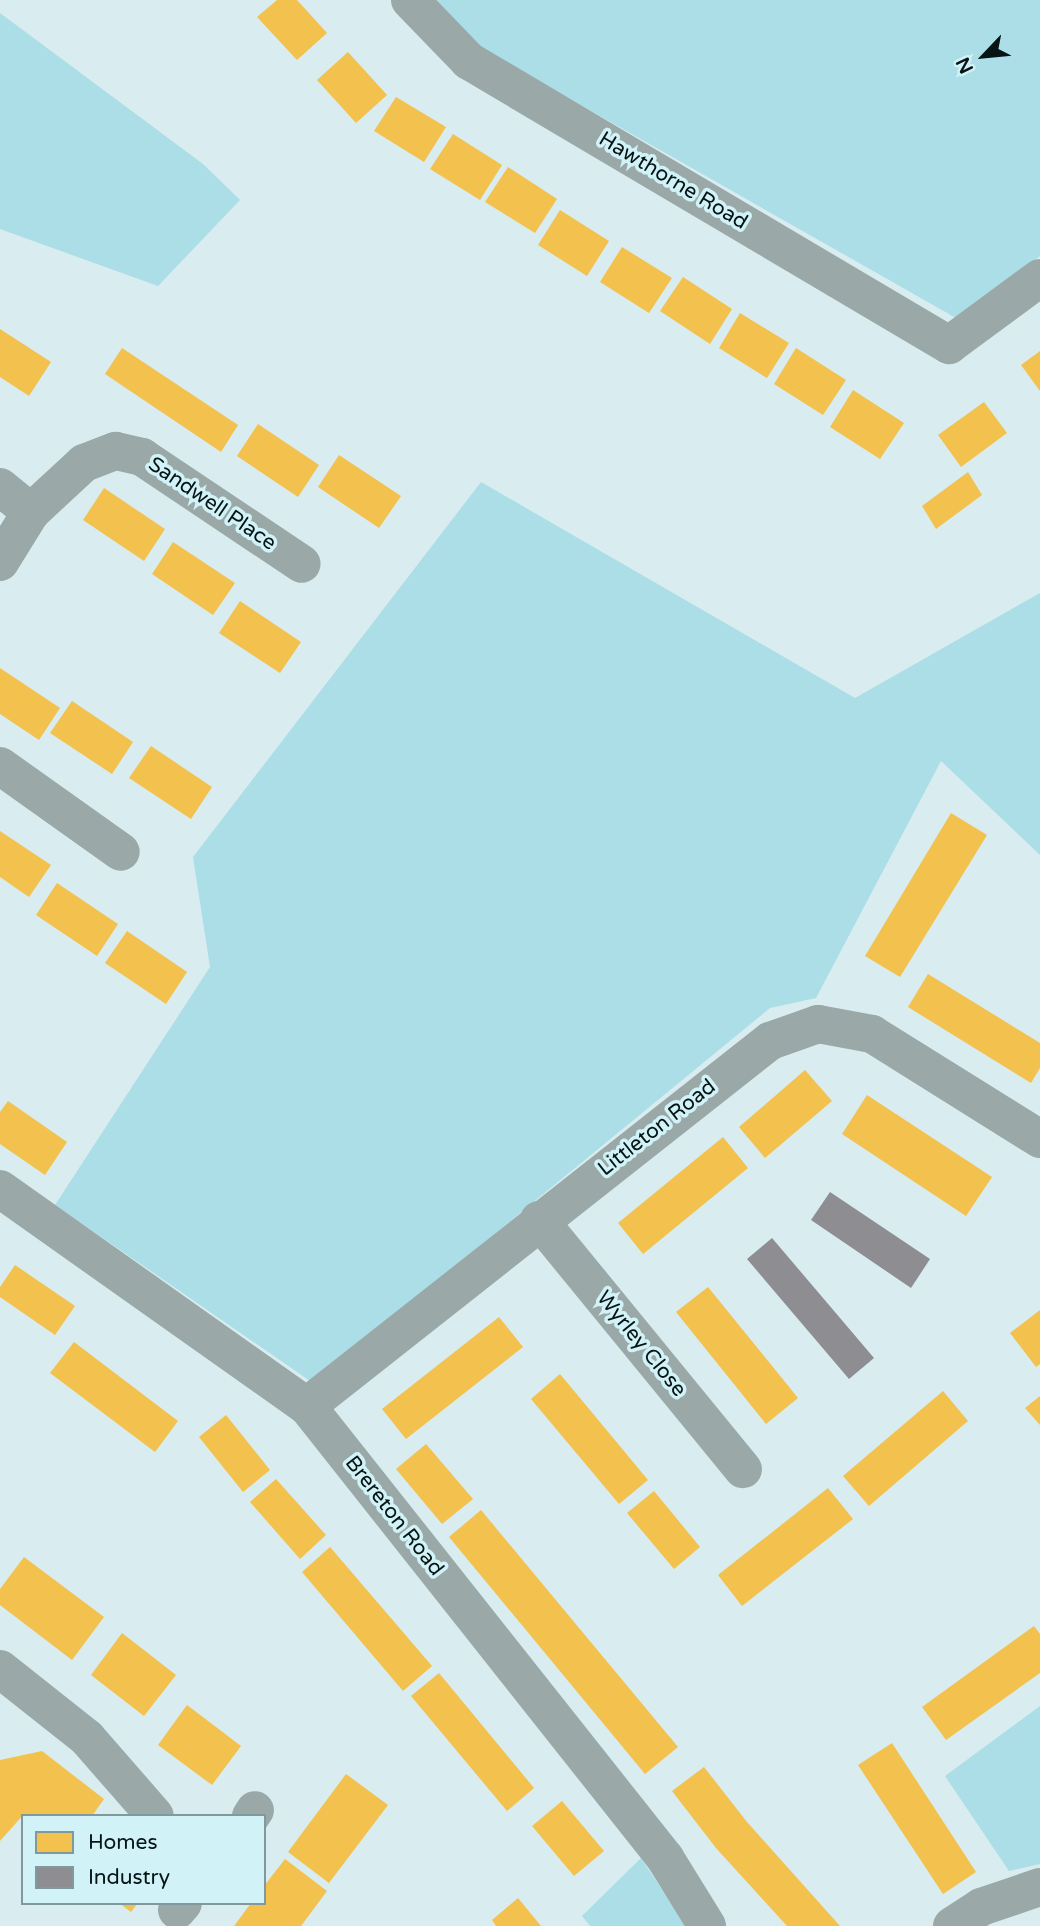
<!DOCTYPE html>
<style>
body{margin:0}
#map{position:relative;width:1040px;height:1926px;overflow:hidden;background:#d9ecef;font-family:"Varela Round",sans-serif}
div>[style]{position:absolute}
.green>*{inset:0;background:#abdee6}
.homes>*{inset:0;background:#f2c14e}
.industry>*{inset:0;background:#8d8d92}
.street>*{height:38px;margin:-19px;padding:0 19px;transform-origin:19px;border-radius:19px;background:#9aa9a8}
span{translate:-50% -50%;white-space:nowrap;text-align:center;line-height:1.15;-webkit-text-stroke:7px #d1f2f7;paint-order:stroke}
.street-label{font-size:21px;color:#071314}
.legend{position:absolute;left:21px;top:1814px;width:245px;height:91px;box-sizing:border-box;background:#d1f2f7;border:2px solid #80999c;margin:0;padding:9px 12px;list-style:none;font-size:21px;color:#071314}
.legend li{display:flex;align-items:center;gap:14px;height:35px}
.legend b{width:35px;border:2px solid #80999c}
.north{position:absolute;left:949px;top:21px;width:70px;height:70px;-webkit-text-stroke:5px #d1f2f7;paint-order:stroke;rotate:244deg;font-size:19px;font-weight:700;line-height:28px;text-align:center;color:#071314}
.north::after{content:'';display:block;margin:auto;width:24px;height:32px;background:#071314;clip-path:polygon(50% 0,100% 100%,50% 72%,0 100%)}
</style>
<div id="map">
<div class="green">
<div style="clip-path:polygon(436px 0,1040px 0,1040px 256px,956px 318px,482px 49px)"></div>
<div style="clip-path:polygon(0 13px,203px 164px,240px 200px,158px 286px,0 229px)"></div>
<div style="clip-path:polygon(481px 482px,855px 698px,1040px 593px,1040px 855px,941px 761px,816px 998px,770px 1008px,313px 1383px,55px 1205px,210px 967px,193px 857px)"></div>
<div style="clip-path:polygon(1040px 1706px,1040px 1864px,1009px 1871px,945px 1776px)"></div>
<div style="clip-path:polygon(641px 1858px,686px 1926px,590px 1926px,582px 1916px)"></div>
</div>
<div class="homes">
<div style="clip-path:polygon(277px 0,297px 0,327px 33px,297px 60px,257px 17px)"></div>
<div style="clip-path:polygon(348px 52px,387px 95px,356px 123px,317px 80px)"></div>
<div style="clip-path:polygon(396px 97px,446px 127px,424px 162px,374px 131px)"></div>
<div style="clip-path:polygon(453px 134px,502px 165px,480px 200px,430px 169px)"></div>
<div style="clip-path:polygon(508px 167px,557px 199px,535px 233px,485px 202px)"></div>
<div style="clip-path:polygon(560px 210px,609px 241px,587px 276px,538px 245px)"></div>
<div style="clip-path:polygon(622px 247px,672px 278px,649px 313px,600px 282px)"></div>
<div style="clip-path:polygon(683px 277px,732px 309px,710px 344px,660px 311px)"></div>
<div style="clip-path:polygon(740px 313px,789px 343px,767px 378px,719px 348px)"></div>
<div style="clip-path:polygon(0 329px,51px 362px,29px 396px,0 377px)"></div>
<div style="clip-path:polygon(122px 348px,238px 425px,221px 452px,105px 374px)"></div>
<div style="clip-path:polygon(796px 348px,846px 380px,823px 415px,774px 384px)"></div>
<div style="clip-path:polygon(1040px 351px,1040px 391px,1021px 365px)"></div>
<div style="clip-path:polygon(853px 390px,904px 423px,880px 459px,830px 427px)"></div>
<div style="clip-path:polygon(984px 402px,1007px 433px,961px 467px,938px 435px)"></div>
<div style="clip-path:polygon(258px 424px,319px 465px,298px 497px,237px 456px)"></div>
<div style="clip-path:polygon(339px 455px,401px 496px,379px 528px,318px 487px)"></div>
<div style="clip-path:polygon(968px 472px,982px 495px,936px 529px,922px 506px)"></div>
<div style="clip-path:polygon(104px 488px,165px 529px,144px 561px,83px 520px)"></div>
<div style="clip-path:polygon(173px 542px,235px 583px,213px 615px,152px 574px)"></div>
<div style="clip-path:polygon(240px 601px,301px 642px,280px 673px,219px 633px)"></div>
<div style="clip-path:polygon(0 668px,60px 708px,39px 740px,0 714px)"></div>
<div style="clip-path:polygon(72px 701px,133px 742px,112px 774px,50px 733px)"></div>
<div style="clip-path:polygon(151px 746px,212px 787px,191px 819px,129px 778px)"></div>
<div style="clip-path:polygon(951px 813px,987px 835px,900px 977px,865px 956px)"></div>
<div style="clip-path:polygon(0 831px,51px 865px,29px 897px,0 877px)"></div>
<div style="clip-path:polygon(57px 883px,118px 924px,97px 956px,36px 915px)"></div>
<div style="clip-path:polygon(127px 931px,187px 972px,166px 1004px,105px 963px)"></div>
<div style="clip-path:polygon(928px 974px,1040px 1043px,1040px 1068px,1031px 1083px,908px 1007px)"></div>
<div style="clip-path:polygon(805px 1070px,832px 1101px,765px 1158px,739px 1127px)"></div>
<div style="clip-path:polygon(867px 1095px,992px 1177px,966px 1216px,842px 1134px)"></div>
<div style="clip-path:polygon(8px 1101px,67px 1142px,45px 1175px,0 1144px,0 1112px)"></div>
<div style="clip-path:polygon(723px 1137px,748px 1168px,643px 1254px,618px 1223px)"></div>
<div style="clip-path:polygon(15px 1265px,75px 1306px,55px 1335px,0 1297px,0 1287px)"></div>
<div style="clip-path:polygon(708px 1287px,798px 1398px,766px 1424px,676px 1312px)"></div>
<div style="clip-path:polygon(1040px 1310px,1040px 1364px,1036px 1367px,1010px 1333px)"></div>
<div style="clip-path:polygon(499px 1317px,523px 1347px,406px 1439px,382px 1409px)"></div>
<div style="clip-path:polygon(74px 1342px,178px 1421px,155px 1452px,50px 1373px)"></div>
<div style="clip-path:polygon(560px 1374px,648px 1480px,619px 1504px,531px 1399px)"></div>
<div style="clip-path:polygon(943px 1391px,968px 1421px,869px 1506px,843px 1476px)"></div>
<div style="clip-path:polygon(1040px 1396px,1040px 1425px,1025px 1408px)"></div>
<div style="clip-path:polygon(226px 1415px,270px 1470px,243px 1492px,199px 1437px)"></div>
<div style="clip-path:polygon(426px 1444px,473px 1499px,442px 1524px,396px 1469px)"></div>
<div style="clip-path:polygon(276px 1479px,326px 1535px,300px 1559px,250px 1502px)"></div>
<div style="clip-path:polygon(828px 1488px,853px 1519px,742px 1606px,718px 1575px)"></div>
<div style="clip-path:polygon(654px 1491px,700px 1547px,674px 1569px,627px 1513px)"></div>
<div style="clip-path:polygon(481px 1510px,678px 1747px,645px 1774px,449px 1537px)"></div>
<div style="clip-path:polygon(330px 1547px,432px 1666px,403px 1691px,302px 1572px)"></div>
<div style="clip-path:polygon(24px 1557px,104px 1617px,72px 1660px,0 1605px,0 1589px)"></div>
<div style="clip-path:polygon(1034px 1626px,1040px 1634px,1040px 1673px,946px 1740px,922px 1707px)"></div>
<div style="clip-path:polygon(122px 1633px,176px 1675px,144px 1716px,91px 1675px)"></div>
<div style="clip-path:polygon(439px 1673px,534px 1788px,507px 1811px,411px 1696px)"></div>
<div style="clip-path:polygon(187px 1705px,241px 1746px,212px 1785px,158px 1745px)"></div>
<div style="clip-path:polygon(892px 1743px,976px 1872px,943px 1894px,858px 1765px)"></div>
<div style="clip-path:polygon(42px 1751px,104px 1799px,92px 1816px,24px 1814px,0 1841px,0 1760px)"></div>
<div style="clip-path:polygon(704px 1767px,747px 1822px,840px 1926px,787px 1926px,716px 1848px,672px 1791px)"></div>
<div style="clip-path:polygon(346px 1774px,388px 1805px,329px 1883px,288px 1852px)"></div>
<div style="clip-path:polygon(562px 1801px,604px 1851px,574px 1876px,532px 1826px)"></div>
<div style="clip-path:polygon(285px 1859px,327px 1891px,301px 1926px,234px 1926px,251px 1903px,264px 1903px,264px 1886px)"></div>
<div style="clip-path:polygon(518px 1898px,541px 1926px,496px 1926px,492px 1920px)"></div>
<div style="clip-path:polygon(119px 1903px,138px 1903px,131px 1912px)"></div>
</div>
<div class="industry">
<div style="clip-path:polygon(830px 1192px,930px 1259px,911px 1288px,811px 1220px)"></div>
<div style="clip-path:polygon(772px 1238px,874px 1358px,849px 1379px,747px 1259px)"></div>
</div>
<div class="street">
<div style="left:410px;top:0;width:85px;rotate:46deg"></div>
<div style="left:469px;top:61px;width:558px;rotate:30.61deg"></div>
<div style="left:949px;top:345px;width:113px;rotate:-36.4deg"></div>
<div style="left:0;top:487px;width:40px;rotate:39deg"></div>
<div style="left:0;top:562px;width:59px;rotate:-58.2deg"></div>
<div style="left:31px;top:512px;width:72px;rotate:-42.8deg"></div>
<div style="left:84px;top:463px;width:34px;rotate:-21deg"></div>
<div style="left:116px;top:451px;width:27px;rotate:13deg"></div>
<div style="left:142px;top:457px;width:192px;rotate:33.8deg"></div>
<div style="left:0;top:766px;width:148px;rotate:35.4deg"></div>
<div style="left:0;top:1189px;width:376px;rotate:35.3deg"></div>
<div style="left:307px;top:1406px;width:577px;rotate:51.62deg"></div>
<div style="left:665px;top:1858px;width:80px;rotate:58.3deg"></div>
<div style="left:539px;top:1220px;width:322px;rotate:50.7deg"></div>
<div style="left:307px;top:1406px;width:590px;rotate:-38.25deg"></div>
<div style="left:770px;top:1041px;width:51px;rotate:-19.5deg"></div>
<div style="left:818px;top:1024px;width:55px;rotate:10.5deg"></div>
<div style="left:872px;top:1034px;width:198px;rotate:32deg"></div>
<div style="left:0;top:1669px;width:111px;rotate:38.4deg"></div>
<div style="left:87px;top:1738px;width:103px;rotate:48.9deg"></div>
<div style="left:251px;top:1816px;width:7px;rotate:-56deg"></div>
<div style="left:177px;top:1910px;width:9px;rotate:-49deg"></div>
<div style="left:952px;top:1926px;width:35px;rotate:-33deg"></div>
<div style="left:981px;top:1907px;width:62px;rotate:-18.7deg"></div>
</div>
<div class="street-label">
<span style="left:673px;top:181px;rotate:31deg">Hawthorne Road</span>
<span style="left:212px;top:504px;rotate:34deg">Sandwell Place</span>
<span style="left:657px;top:1128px;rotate:-38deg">Littleton Road</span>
<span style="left:641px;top:1344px;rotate:51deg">Wyrley Close</span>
<span style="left:394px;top:1516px;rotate:52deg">Brereton Road</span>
</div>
<ul class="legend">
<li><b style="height:19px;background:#f2c14e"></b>Homes</li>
<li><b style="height:19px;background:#8d8d92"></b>Industry</li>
</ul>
<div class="north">N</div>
</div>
